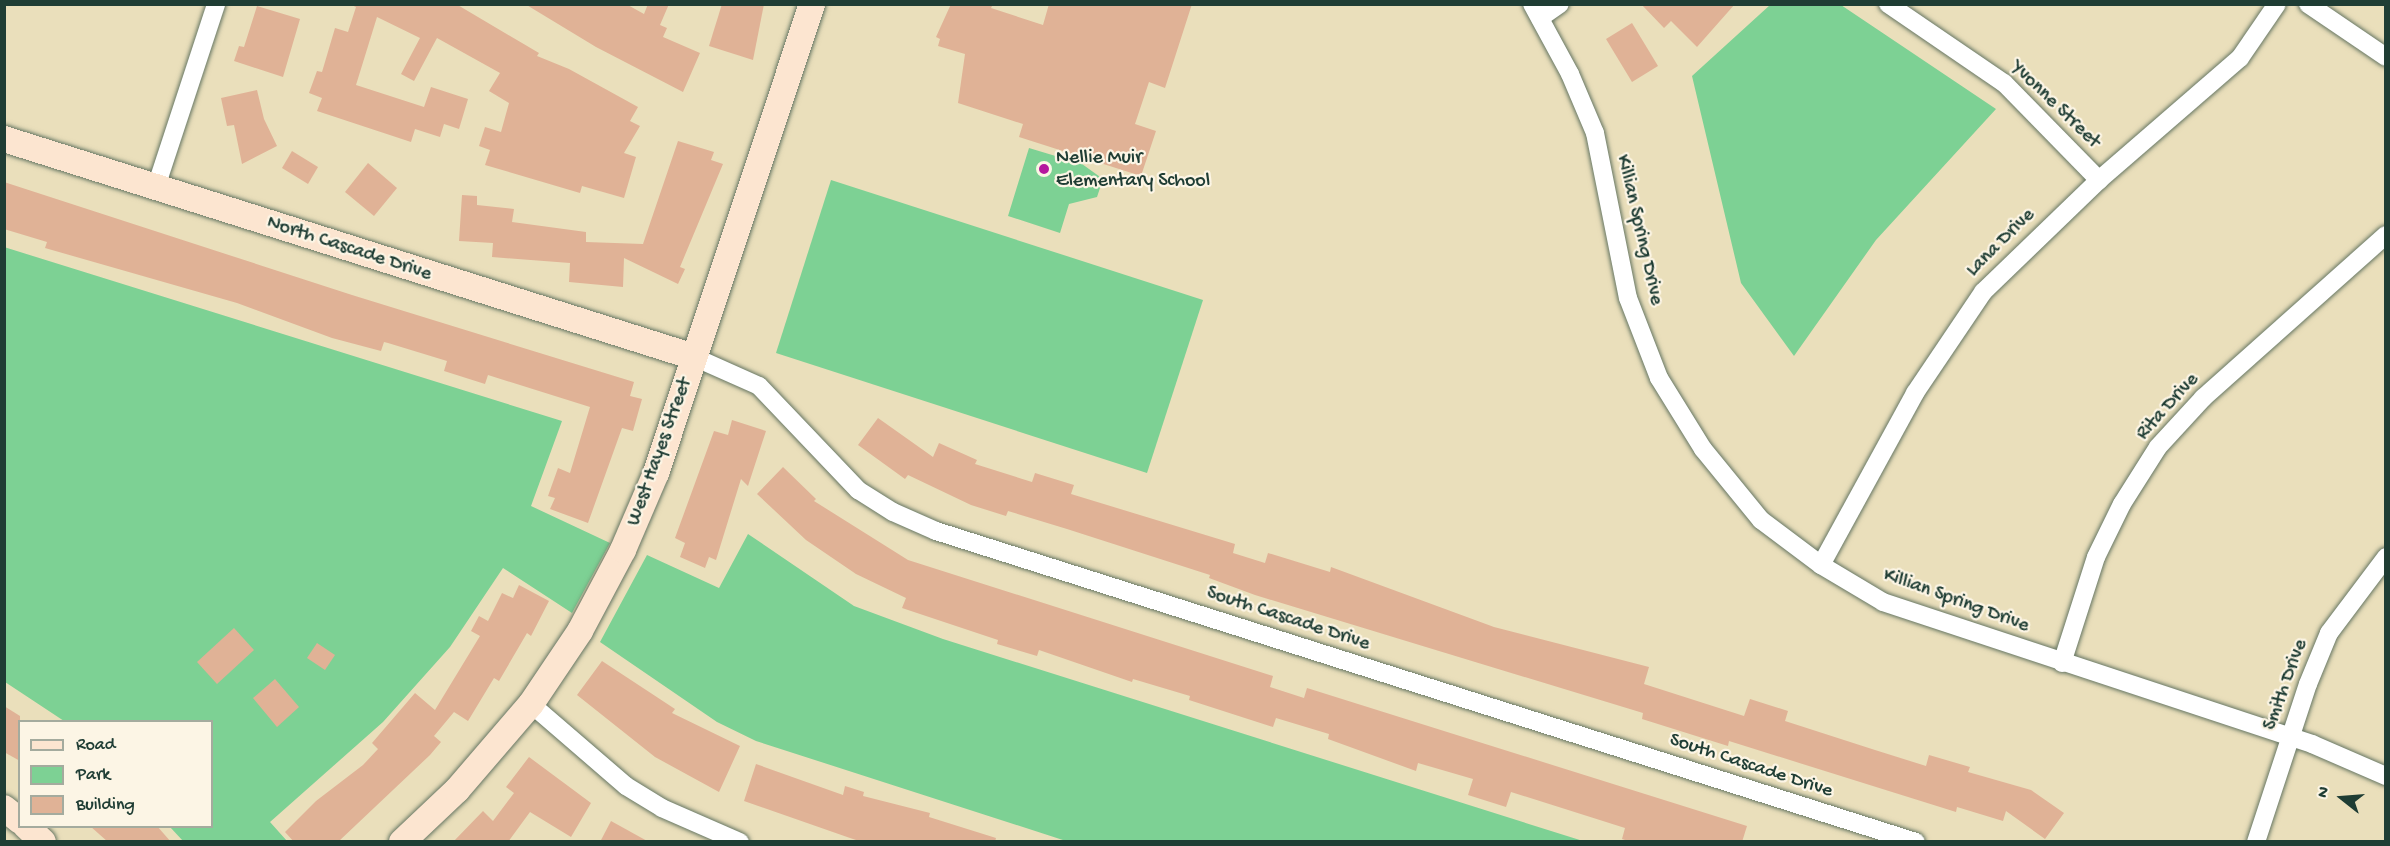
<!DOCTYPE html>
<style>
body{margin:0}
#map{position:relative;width:2390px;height:846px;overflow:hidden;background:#eadfbb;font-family:"Gochi Hand",sans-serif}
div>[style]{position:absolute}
.green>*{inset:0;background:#7dd194}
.building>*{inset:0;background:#e0b296}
.roads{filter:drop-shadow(0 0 2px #667663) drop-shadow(0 0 2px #667663)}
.street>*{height:18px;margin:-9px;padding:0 9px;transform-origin:9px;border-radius:9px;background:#fff}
.secondary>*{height:26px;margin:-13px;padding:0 13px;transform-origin:13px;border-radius:13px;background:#fce5d0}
.dots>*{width:16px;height:16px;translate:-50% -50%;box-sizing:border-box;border:3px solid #fcf5e5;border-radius:50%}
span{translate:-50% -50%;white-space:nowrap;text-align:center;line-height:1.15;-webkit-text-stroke:4.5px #fcf5e5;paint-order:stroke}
.street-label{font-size:20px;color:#1f3d34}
.poi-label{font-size:20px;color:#1f3d34}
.left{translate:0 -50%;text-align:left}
.frame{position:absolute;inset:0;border:6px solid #1f3d34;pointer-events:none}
.legend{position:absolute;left:18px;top:720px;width:195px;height:108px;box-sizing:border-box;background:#fcf5e5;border:2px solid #a4ab9e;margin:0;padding:8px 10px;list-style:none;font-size:18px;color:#1f3d34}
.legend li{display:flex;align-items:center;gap:12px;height:30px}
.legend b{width:30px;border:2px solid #a4ab9e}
.north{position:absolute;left:2312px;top:768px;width:60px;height:60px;-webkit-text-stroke:4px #fcf5e5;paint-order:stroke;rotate:287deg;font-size:16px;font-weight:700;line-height:24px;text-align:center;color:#1f3d34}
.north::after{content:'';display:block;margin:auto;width:21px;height:27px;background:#1f3d34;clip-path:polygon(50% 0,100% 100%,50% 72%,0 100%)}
</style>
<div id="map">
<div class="green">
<div style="clip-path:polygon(1770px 5px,1841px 5px,1996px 109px,1876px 240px,1794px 356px,1741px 283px,1692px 76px)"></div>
<div style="clip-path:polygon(1029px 148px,1082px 164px,1103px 179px,1097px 197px,1069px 204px,1060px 233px,1008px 216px)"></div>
<div style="clip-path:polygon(831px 180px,1203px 300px,1147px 473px,776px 353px)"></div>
<div style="clip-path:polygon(4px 247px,562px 421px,531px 506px,610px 543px,572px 613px,503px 568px,450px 647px,383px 722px,270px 822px,287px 841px,183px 841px,170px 827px,212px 826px,212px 722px,64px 721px,5px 682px)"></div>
<div style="clip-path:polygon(748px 534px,854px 606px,943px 639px,1583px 841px,1066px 841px,756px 741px,717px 722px,600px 642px,647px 555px,719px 588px)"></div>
</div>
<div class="building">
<div style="clip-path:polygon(349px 4px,456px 4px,539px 53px,537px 56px,569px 69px,638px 107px,630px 121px,640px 126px,624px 153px,636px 157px,624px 198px,582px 186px,580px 193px,485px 165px,490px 150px,479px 146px,485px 127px,501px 132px,509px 103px,489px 91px,500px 73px,437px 38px,414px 81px,401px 74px,420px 38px,377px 17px,356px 85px,424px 107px,431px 87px,468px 99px,459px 129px,444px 124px,440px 137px,415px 129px,411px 142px,317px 111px,322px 98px,309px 93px,317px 71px,322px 72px,335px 28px,348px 32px,356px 7px)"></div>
<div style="clip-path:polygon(525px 4px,626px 4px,644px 14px,648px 4px,669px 4px,660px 25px,667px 28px,663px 37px,700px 53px,683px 92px,596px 47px)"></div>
<div style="clip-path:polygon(722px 4px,764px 4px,753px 60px,709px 46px)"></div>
<div style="clip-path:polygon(951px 4px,993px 4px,991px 8px,1043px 25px,1049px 4px,1192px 4px,1165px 88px,1149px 82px,1135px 124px,1156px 131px,1141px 176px,1019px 137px,1023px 124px,958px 103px,965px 54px,938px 46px,940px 39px,936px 37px)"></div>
<div style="clip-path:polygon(1641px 4px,1735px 4px,1697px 47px,1671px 21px,1664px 28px)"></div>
<div style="clip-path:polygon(257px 6px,300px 19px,283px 77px,234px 61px,239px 46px,244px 47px)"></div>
<div style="clip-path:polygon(1632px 23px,1658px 66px,1632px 82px,1606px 39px)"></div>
<div style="clip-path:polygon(257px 90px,264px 119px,277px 146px,242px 164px,234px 125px,227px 126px,221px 98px)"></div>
<div style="clip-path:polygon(678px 141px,714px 152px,711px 160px,723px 164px,680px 267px,685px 269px,678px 284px,624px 258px,623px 287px,569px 282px,570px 263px,492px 257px,493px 243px,459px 241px,462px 195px,477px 196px,477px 205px,514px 209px,512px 222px,586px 232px,586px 242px,643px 244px)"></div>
<div style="clip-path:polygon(292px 151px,318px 167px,308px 184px,282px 168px)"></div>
<div style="clip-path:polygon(368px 163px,397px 188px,374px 216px,345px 192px)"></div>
<div style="clip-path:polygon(4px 182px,352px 295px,634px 382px,630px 396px,642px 399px,633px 431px,622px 428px,588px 523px,550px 509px,555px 498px,548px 496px,558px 468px,570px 473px,590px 407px,488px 375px,485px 384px,444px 371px,447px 361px,388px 343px,384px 342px,381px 351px,332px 338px,237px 303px,45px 248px,47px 242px,4px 229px)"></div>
<div style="clip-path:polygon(878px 418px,933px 457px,939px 443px,977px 460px,975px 464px,1032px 482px,1035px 473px,1074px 485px,1071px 494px,1235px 544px,1233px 553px,1265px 563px,1268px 553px,1330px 572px,1331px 567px,1494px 627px,1649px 667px,1644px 684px,1744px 716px,1750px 699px,1788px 711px,1785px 721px,1875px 750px,1926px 766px,1929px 755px,1970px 767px,1968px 772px,2031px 790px,2064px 813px,2045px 839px,2006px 811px,2003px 821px,1957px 807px,1956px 812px,1729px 741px,1728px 746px,1642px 719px,1643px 713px,1255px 595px,1209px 578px,1210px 575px,1067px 529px,1008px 511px,1006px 516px,971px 505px,908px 475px,905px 479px,858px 445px)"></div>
<div style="clip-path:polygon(732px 420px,766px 431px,748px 486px,741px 479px,716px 560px,709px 557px,705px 568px,680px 557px,685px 543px,675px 538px,714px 431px,728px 435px)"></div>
<div style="clip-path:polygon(783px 467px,816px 499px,814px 501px,908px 560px,1273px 676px,1270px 687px,1304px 698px,1307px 688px,1747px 826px,1742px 842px,1631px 842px,1622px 839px,1625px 828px,1511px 792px,1506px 807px,1468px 795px,1473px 779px,1418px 763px,1416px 771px,1328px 739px,1329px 734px,1276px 718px,1273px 727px,1189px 700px,1190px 696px,1133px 679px,1132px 682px,1039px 650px,1037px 656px,997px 644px,998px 640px,902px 608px,906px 598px,856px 574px,806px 540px,757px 494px)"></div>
<div style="clip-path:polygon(519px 585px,549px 601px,531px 636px,527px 633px,499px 681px,494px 678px,468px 721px,454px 712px,434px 736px,441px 742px,430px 755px,338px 842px,294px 842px,285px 832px,316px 801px,363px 765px,378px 749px,372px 743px,415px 693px,435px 710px,480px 636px,471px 631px,479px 616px,488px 621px,502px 593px,513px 598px)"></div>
<div style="clip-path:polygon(234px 628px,254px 650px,217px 684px,197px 662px)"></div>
<div style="clip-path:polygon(317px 643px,335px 655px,325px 670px,307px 658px)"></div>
<div style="clip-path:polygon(602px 661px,675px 709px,672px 713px,740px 746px,719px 792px,655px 757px,577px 695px)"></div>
<div style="clip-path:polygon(275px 679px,299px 707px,277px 727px,253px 698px)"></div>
<div style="clip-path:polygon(4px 706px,20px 716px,20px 761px,4px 752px)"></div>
<div style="clip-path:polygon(529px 757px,591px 803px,571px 837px,530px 812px,508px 842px,453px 842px,483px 811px,493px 821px,514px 793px,506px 787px)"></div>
<div style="clip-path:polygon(756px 764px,843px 795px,845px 786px,864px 792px,863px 796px,930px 813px,929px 817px,996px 838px,995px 842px,862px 842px,850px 838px,744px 801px)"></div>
<div style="clip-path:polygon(611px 821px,649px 842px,600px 842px)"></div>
<div style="clip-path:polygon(90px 826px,157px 826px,171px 842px,108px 842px)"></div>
</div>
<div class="roads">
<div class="street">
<div style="left:1532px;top:4px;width:80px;rotate:61.5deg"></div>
<div style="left:1570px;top:74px;width:64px;rotate:67deg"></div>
<div style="left:1595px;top:133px;width:168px;rotate:78.7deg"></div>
<div style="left:1628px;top:298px;width:86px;rotate:68.8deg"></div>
<div style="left:1659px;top:378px;width:84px;rotate:58.2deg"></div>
<div style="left:1703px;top:449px;width:92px;rotate:50.8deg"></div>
<div style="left:1761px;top:520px;width:75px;rotate:36.9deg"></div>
<div style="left:1821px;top:565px;width:72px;rotate:30.8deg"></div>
<div style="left:1883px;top:602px;width:452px;rotate:18.3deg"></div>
<div style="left:2312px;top:744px;width:81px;rotate:23.4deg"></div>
<div style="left:1888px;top:4px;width:140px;rotate:34.3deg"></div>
<div style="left:2004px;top:83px;width:136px;rotate:45.6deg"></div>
<div style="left:2308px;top:4px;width:94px;rotate:34.2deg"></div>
<div style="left:1540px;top:18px;width:24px;rotate:-35deg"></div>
<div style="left:156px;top:187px;width:193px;rotate:-71.8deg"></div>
<div style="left:694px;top:357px;width:71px;rotate:24deg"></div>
<div style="left:759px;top:386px;width:144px;rotate:46.4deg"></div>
<div style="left:858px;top:490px;width:41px;rotate:32.2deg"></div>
<div style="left:893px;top:512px;width:47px;rotate:23.8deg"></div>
<div style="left:936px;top:531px;width:1028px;rotate:17.61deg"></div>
<div style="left:1821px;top:565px;width:196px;rotate:-61.3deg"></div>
<div style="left:1915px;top:393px;width:122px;rotate:-56deg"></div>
<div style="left:1983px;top:292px;width:161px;rotate:-44deg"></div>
<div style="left:2099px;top:180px;width:186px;rotate:-40.9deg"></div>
<div style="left:2240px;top:58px;width:65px;rotate:-55.6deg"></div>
<div style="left:2062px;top:663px;width:111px;rotate:-72.2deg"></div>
<div style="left:2096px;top:557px;width:59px;rotate:-63.9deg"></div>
<div style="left:2122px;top:504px;width:67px;rotate:-57.7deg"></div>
<div style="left:2158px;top:447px;width:67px;rotate:-47.4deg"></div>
<div style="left:2203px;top:398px;width:245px;rotate:-41.7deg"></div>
<div style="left:531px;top:704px;width:125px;rotate:40.8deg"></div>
<div style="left:626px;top:786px;width:42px;rotate:31.4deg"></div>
<div style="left:662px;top:808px;width:85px;rotate:23.6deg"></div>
<div style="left:2256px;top:842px;width:166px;rotate:-71.8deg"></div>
<div style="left:2308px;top:684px;width:55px;rotate:-67.6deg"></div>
<div style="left:2329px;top:633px;width:95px;rotate:-53.1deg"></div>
</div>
<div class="secondary">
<div style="left:4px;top:139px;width:724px;rotate:17.53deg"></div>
<div style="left:4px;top:808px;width:21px;rotate:39deg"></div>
<div style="left:26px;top:826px;width:23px;rotate:43deg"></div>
<div style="left:402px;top:842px;width:76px;rotate:-43.4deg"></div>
<div style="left:457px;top:790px;width:113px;rotate:-49.3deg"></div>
<div style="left:531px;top:704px;width:88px;rotate:-56.1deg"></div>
<div style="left:580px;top:631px;width:92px;rotate:-62deg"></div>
<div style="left:623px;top:550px;width:84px;rotate:-66.8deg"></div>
<div style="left:656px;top:473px;width:494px;rotate:-71.6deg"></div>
</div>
</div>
<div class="dots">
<div style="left:1044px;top:169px;background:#b5179e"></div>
</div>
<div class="street-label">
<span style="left:2055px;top:105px;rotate:44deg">Yvonne Street</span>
<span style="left:1639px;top:230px;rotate:77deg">Killian Spring Drive</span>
<span style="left:2001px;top:243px;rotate:-45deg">Lana Drive</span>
<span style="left:349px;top:249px;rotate:18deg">North Cascade Drive</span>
<span style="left:2168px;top:407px;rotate:-48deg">Rita Drive</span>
<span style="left:660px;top:452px;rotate:-70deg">West Hayes Street</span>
<span style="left:1956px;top:601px;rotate:20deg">Killian Spring Drive</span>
<span style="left:1288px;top:619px;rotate:18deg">South Cascade Drive</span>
<span style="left:2286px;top:685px;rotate:-70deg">Smith Drive</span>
<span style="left:1751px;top:766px;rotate:18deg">South Cascade Drive</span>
</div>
<div class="poi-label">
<span class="left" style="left:1056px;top:170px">Nellie Muir<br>Elementary School</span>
</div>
<div class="frame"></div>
<ul class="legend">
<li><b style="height:8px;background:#fce5d0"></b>Road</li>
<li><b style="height:16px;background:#7dd194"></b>Park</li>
<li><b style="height:16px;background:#e0b296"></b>Building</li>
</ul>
<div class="north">N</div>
</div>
